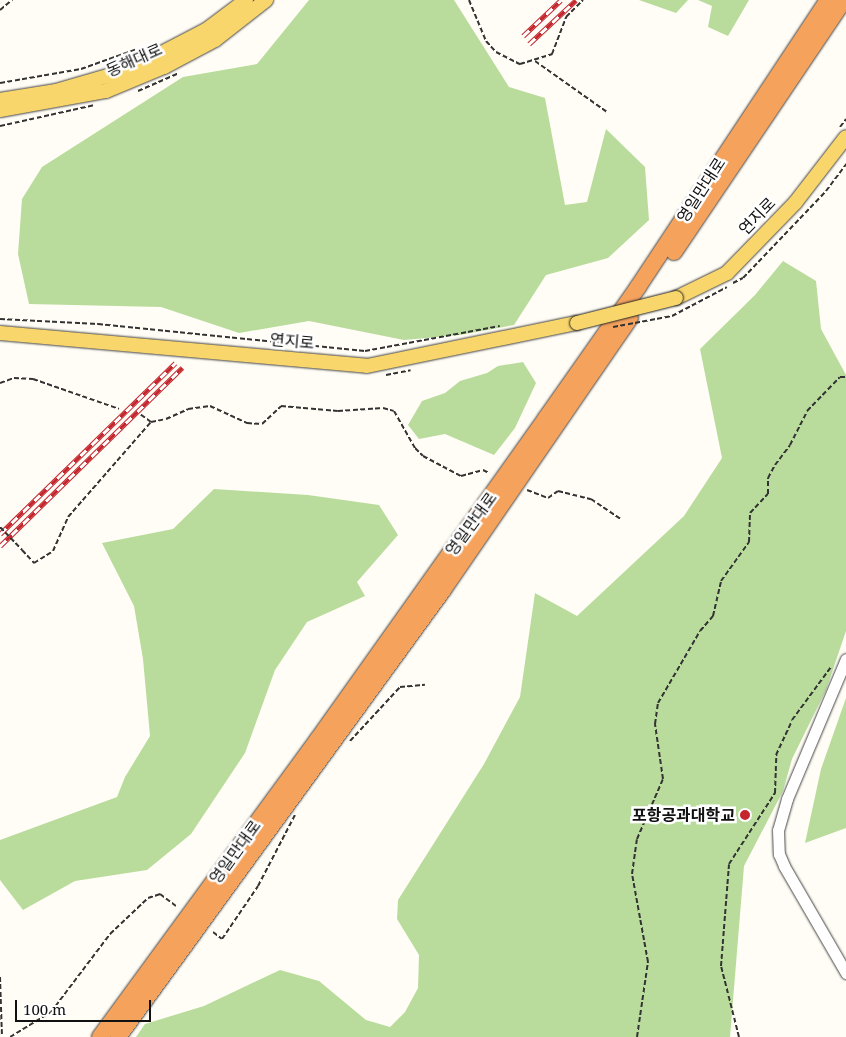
<!DOCTYPE html>
<meta charset="utf-8">
<style>
body{margin:0}
#map{position:relative;width:846px;height:1037px;overflow:hidden;background:#fffdf5;font-family:"Noto Serif","Noto Sans KR",serif}
div>[style]{position:absolute}
.forest>*{inset:0;background:#b9dc9c}
.path>*{height:2px;margin-top:-1px;transform-origin:0;background:repeating-linear-gradient(90deg,#333 0 5px,transparent 0 7.5px)}
.roads{filter:drop-shadow(0 0 1px #444) drop-shadow(0 0 1px #444)}
.minor>*{height:11px;margin:-5.5px;padding:0 5.5px;transform-origin:5.5px;border-radius:5.5px;background:#fff}
.major>*{height:14px;margin:-7px;padding:0 7px;transform-origin:7px;border-radius:7px;background:#f9d66b}
.highway>*{height:16px;margin:-8px;padding:0 8px;transform-origin:8px;border-radius:8px;background:#f5a25d}
.rail>*{height:4.5px;margin-top:-2.25px;transform-origin:0;background:repeating-linear-gradient(90deg,#fff 0 8px,#c4262e 0 16px);box-sizing:border-box;border-block:1px solid #c4262e}
.path-bridge>*{height:2px;margin-top:-1px;transform-origin:0;background:repeating-linear-gradient(90deg,#333 0 5px,transparent 0 7.5px)}
.bridges{filter:drop-shadow(0 0 1px #222) drop-shadow(0 0 1px #222)}
.major-bridge>*{height:14px;margin:-7px;padding:0 7px;transform-origin:7px;border-radius:7px;background:#f9d66b}
.dots>*{width:14px;height:14px;translate:-50% -50%;box-sizing:border-box;border:2px solid #fff;border-radius:50%}
span{translate:-50% -50%;white-space:nowrap;text-align:center;line-height:1.15;-webkit-text-stroke:5px #fff;paint-order:stroke}
.street-label{font-size:16px;color:#111}
.poi-label{font-size:16px;color:#111;font-weight:700}
.right{translate:-100% -50%;text-align:right}
.scale{position:absolute;left:15px;top:1000px;width:136px;height:22px;box-sizing:border-box;border:2px solid #111;border-top:0;padding-left:6px;font-size:15px;line-height:18px;white-space:nowrap;color:#111;-webkit-text-stroke:4px #fff;paint-order:stroke}
</style>
<div id="map">
<div class="forest">
<div style="clip-path:polygon(309px 0,454px 0,509px 87px,545px 98px,565px 205px,587px 202px,606px 129px,645px 167px,649px 220px,608px 258px,546px 275px,514px 325px,460px 335px,404px 340px,309px 321px,239px 333px,161px 307px,29px 304px,18px 254px,22px 199px,42px 167px,183px 77px,257px 64px)"></div>
<div style="clip-path:polygon(639px 0,688px 0,676px 13px)"></div>
<div style="clip-path:polygon(698px 0,749px 0,728px 36px,708px 27px,712px 6px)"></div>
<div style="clip-path:polygon(783px 261px,816px 281px,821px 329px,846px 375px,846px 631px,826px 690px,792px 759px,783px 791px,744px 866px,730px 1037px,136px 1037px,145px 1024px,204px 1006px,280px 970px,319px 981px,366px 1020px,390px 1027px,405px 1012px,418px 988px,419px 955px,397px 919px,398px 900px,484px 764px,520px 697px,535px 593px,577px 616px,684px 516px,722px 458px,700px 349px,755px 295px)"></div>
<div style="clip-path:polygon(523px 362px,536px 383px,515px 428px,494px 455px,445px 434px,419px 439px,408px 425px,422px 401px,445px 393px,460px 381px,487px 373px,498px 366px)"></div>
<div style="clip-path:polygon(214px 489px,308px 495px,379px 505px,398px 535px,357px 582px,365px 596px,307px 622px,275px 670px,245px 753px,191px 834px,147px 870px,75px 881px,23px 910px,0 880px,0 840px,117px 797px,125px 777px,150px 736px,143px 659px,134px 606px,102px 543px,173px 529px)"></div>
<div style="clip-path:polygon(846px 698px,846px 828px,805px 843px,821px 769px)"></div>
</div>
<div class="path">
<div style="left:469px;top:0;width:44px;rotate:67.5deg"></div>
<div style="left:486px;top:41px;width:15px;rotate:48deg"></div>
<div style="left:496px;top:52px;width:27px;rotate:27deg"></div>
<div style="left:520px;top:64px;width:34px;rotate:-17deg"></div>
<div style="left:552px;top:54px;width:40px;rotate:-69deg"></div>
<div style="left:566px;top:17px;width:24px;rotate:-45deg"></div>
<div style="left:0;top:10px;width:16px;rotate:-40deg"></div>
<div style="left:535px;top:61px;width:88px;rotate:35.3deg"></div>
<div style="left:0;top:83px;width:82px;rotate:-9.8deg"></div>
<div style="left:81px;top:69px;width:59px;rotate:-19.7deg"></div>
<div style="left:138px;top:91px;width:43px;rotate:-23.6deg"></div>
<div style="left:0;top:126px;width:97px;rotate:-12.5deg"></div>
<div style="left:840px;top:127px;width:10px;rotate:-53deg"></div>
<div style="left:733px;top:283px;width:11px;rotate:-27deg"></div>
<div style="left:743px;top:278px;width:120px;rotate:-46.3deg"></div>
<div style="left:826px;top:191px;width:34px;rotate:-53deg"></div>
<div style="left:672px;top:316px;width:62px;rotate:-27.8deg"></div>
<div style="left:0;top:319px;width:98px;rotate:2.9deg"></div>
<div style="left:98px;top:324px;width:268px;rotate:5.8deg"></div>
<div style="left:365px;top:351px;width:137px;rotate:-10.5deg"></div>
<div style="left:386px;top:375px;width:25px;rotate:-11deg"></div>
<div style="left:0;top:383px;width:15px;rotate:-20deg"></div>
<div style="left:14px;top:378px;width:19px;rotate:3deg"></div>
<div style="left:33px;top:379px;width:91px;rotate:19.2deg"></div>
<div style="left:151px;top:422px;width:15px;rotate:-11deg"></div>
<div style="left:166px;top:419px;width:24px;rotate:-24deg"></div>
<div style="left:188px;top:409px;width:22px;rotate:-8deg"></div>
<div style="left:210px;top:406px;width:41px;rotate:24.7deg"></div>
<div style="left:247px;top:423px;width:15px;rotate:4deg"></div>
<div style="left:262px;top:424px;width:26px;rotate:-43deg"></div>
<div style="left:281px;top:406px;width:57px;rotate:5deg"></div>
<div style="left:338px;top:411px;width:45px;rotate:-3.8deg"></div>
<div style="left:383px;top:408px;width:11px;rotate:15deg"></div>
<div style="left:394px;top:411px;width:43px;rotate:60.4deg"></div>
<div style="left:415px;top:448px;width:11px;rotate:45deg"></div>
<div style="left:423px;top:456px;width:43px;rotate:27.8deg"></div>
<div style="left:461px;top:476px;width:23px;rotate:-15deg"></div>
<div style="left:483px;top:470px;width:7px;rotate:27deg"></div>
<div style="left:527px;top:490px;width:22px;rotate:21deg"></div>
<div style="left:548px;top:498px;width:12px;rotate:-35deg"></div>
<div style="left:558px;top:491px;width:34px;rotate:14deg"></div>
<div style="left:591px;top:499px;width:36px;rotate:34deg"></div>
<div style="left:22px;top:550px;width:18px;rotate:47deg"></div>
<div style="left:34px;top:563px;width:22px;rotate:-32deg"></div>
<div style="left:53px;top:551px;width:37px;rotate:-66deg"></div>
<div style="left:68px;top:517px;width:126px;rotate:-48.9deg"></div>
<div style="left:151px;top:422px;width:14px;rotate:-144deg"></div>
<div style="left:350px;top:741px;width:74px;rotate:-47.2deg"></div>
<div style="left:400px;top:687px;width:25px;rotate:-5deg"></div>
<div style="left:213px;top:932px;width:11px;rotate:38deg"></div>
<div style="left:222px;top:939px;width:64px;rotate:-55.8deg"></div>
<div style="left:258px;top:886px;width:80px;rotate:-62.5deg"></div>
<div style="left:0;top:977px;width:60px;rotate:88.1deg"></div>
<div style="left:10px;top:1037px;width:48px;rotate:-31.4deg"></div>
<div style="left:51px;top:1012px;width:98px;rotate:-52.9deg"></div>
<div style="left:110px;top:934px;width:52px;rotate:-43.5deg"></div>
<div style="left:148px;top:898px;width:13px;rotate:-18deg"></div>
<div style="left:160px;top:894px;width:20px;rotate:37deg"></div>
<div style="left:637px;top:1037px;width:76px;rotate:-81.7deg"></div>
<div style="left:648px;top:962px;width:89px;rotate:-100.3deg"></div>
<div style="left:632px;top:874px;width:35px;rotate:-82deg"></div>
<div style="left:637px;top:839px;width:65px;rotate:-66.6deg"></div>
<div style="left:663px;top:779px;width:56px;rotate:-98.3deg"></div>
<div style="left:655px;top:724px;width:21px;rotate:-82deg"></div>
<div style="left:658px;top:703px;width:83px;rotate:-59.7deg"></div>
<div style="left:700px;top:631px;width:20px;rotate:-49deg"></div>
<div style="left:713px;top:616px;width:36px;rotate:-77deg"></div>
<div style="left:721px;top:581px;width:48px;rotate:-54.3deg"></div>
<div style="left:749px;top:542px;width:29px;rotate:-88deg"></div>
<div style="left:750px;top:513px;width:26px;rotate:-47deg"></div>
<div style="left:768px;top:494px;width:16px;rotate:-90deg"></div>
<div style="left:768px;top:478px;width:15px;rotate:-62deg"></div>
<div style="left:775px;top:465px;width:25px;rotate:-53deg"></div>
<div style="left:790px;top:445px;width:38px;rotate:-63deg"></div>
<div style="left:807px;top:411px;width:47px;rotate:-45.9deg"></div>
<div style="left:840px;top:377px;width:6px"></div>
<div style="left:739px;top:1037px;width:73px;rotate:-104.2deg"></div>
<div style="left:721px;top:966px;width:102px;rotate:-85.5deg"></div>
<div style="left:729px;top:864px;width:85px;rotate:-57.1deg"></div>
<div style="left:775px;top:793px;width:38px;rotate:-88deg"></div>
<div style="left:776px;top:755px;width:38px;rotate:-65deg"></div>
<div style="left:792px;top:720px;width:66px;rotate:-53.7deg"></div>
</div>
<div class="roads">
<div class="minor">
<div style="left:846px;top:659px;width:152px;rotate:112.9deg"></div>
<div style="left:787px;top:799px;width:32px;rotate:106deg"></div>
<div style="left:778px;top:830px;width:24px;rotate:88deg"></div>
<div style="left:779px;top:854px;width:13px;rotate:67deg"></div>
<div style="left:784px;top:866px;width:124px;rotate:59.9deg"></div>
</div>
<div class="major">
<div style="left:0;top:100px;width:57px;rotate:-9.1deg"></div>
<div style="left:56px;top:91px;width:78px;rotate:-16.3deg"></div>
<div style="left:131px;top:69px;width:85px;rotate:-27.5deg"></div>
<div style="left:206px;top:30px;width:50px;rotate:-36.9deg"></div>
<div style="left:0;top:110px;width:108px;rotate:-10.2deg"></div>
<div style="left:106px;top:91px;width:63px;rotate:-22.5deg"></div>
<div style="left:164px;top:67px;width:58px;rotate:-27.9deg"></div>
<div style="left:215px;top:40px;width:65px;rotate:-38.1deg"></div>
<div style="left:676px;top:298px;width:57px;rotate:-26.1deg"></div>
<div style="left:727px;top:273px;width:98px;rotate:-45.8deg"></div>
<div style="left:795px;top:203px;width:83px;rotate:-52.3deg"></div>
<div style="left:0;top:333px;width:368px;rotate:5.1deg"></div>
<div style="left:367px;top:366px;width:214px;rotate:-11.6deg"></div>
</div>
<div class="highway">
<div style="left:674px;top:252px;width:304px;rotate:-56deg"></div>
<div style="left:100px;top:1037px;width:369px;rotate:-53.8deg"></div>
<div style="left:318px;top:739px;width:394px;rotate:-54.6deg"></div>
<div style="left:546px;top:418px;width:160px;rotate:-54.9deg"></div>
<div style="left:638px;top:287px;width:344px;rotate:-56.5deg"></div>
<div style="left:118px;top:1037px;width:553px;rotate:-53.98deg"></div>
<div style="left:443px;top:590px;width:330px;rotate:-55.5deg"></div>
</div>
</div>
<div class="rail">
<div style="left:523px;top:36px;width:52px;rotate:-43.5deg"></div>
<div style="left:529px;top:44px;width:64px;rotate:-43.1deg"></div>
<div style="left:0;top:534px;width:245px;rotate:-44.3deg"></div>
<div style="left:0;top:546px;width:255px;rotate:-44.4deg"></div>
</div>
<div class="path-bridge">
<div style="left:613px;top:327px;width:60px;rotate:-10.6deg"></div>
<div style="left:0;top:527px;width:32px;rotate:46deg"></div>
</div>
<div class="bridges">
<div class="major-bridge">
<div style="left:577px;top:323px;width:102px;rotate:-14.2deg"></div>
</div>
</div>
<div class="dots">
<div style="left:745px;top:815px;background:#c4262e"></div>
</div>
<div class="street-label">
<span style="left:134px;top:60px;rotate:-24deg">동해대로</span>
<span style="left:701px;top:190px;rotate:-57deg">영일만대로</span>
<span style="left:757px;top:216px;rotate:-46deg">연지로</span>
<span style="left:292px;top:341px;rotate:5deg">연지로</span>
<span style="left:471px;top:524px;rotate:-54deg">영일만대로</span>
<span style="left:235px;top:852px;rotate:-54deg">영일만대로</span>
</div>
<div class="poi-label">
<span class="right" style="left:735px;top:815px">포항공과대학교</span>
</div>
<div class="scale">100 m</div>
</div>
